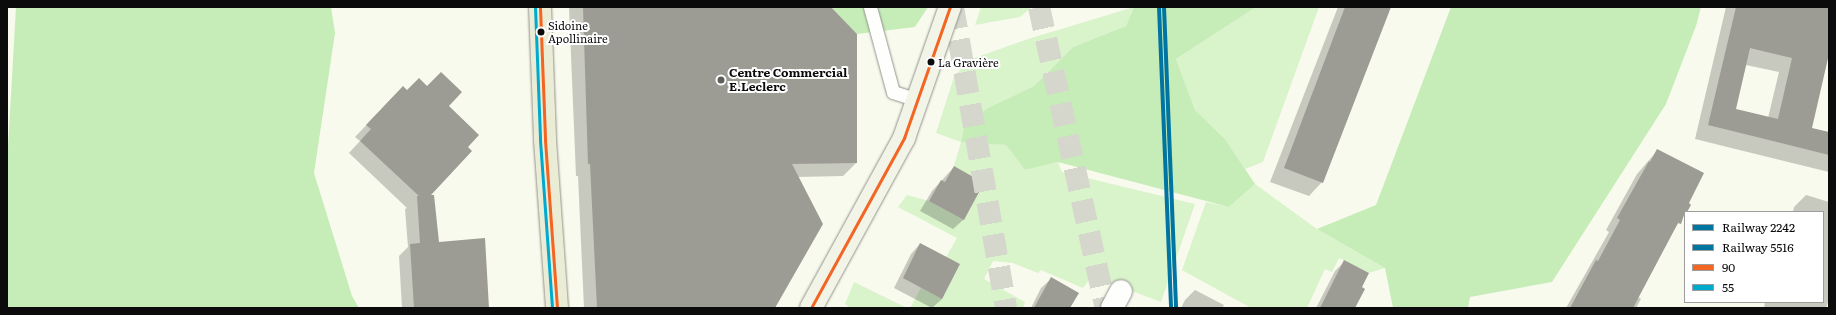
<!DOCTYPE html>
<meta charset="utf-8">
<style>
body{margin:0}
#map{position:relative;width:1836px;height:315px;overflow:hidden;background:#f9faee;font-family:Literata,serif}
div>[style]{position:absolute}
.green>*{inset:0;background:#d9f3cb}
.forest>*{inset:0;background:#c6ecb8}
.shadow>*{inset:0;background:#0003}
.building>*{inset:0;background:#9c9b94}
.trunk-tunnel>*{height:22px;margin-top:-11px;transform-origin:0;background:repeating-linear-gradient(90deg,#d5d6cc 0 22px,transparent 0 33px)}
.roads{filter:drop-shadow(0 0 1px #92938d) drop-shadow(0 0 1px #92938d)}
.service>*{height:13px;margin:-6.5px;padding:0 6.5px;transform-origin:6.5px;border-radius:6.5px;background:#fefefc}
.minor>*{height:22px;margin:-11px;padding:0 11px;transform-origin:11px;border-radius:11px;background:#fefefc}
.secondary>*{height:22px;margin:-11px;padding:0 11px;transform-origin:11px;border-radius:11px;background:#f2f4e8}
.primary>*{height:22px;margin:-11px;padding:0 11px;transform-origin:11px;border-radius:11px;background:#ebecd6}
.bus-1>*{height:3px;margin:-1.5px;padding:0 1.5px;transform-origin:1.5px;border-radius:1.5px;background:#f26522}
.bus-2>*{height:3px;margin:-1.5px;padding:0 1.5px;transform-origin:1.5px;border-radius:1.5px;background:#00a9ce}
.rail-1>*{height:4px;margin:-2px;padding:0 2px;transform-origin:2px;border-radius:2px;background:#0075a1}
.rail-2>*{height:4px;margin:-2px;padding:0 2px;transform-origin:2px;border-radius:2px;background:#0075a1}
.dots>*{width:11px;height:11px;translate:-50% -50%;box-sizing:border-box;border:2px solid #fff;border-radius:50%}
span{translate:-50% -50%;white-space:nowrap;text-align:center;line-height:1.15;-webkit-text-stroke:4px #fff;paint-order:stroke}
.bus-label{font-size:11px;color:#0b0b0b}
.left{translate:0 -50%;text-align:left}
.poi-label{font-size:12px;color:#0b0b0b;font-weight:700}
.frame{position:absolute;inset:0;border:8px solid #0b0b0b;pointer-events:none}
.legend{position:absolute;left:1684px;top:211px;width:140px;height:92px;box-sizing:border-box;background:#fff;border:1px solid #9d9d9d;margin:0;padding:5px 7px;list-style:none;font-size:12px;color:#0b0b0b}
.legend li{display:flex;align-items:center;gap:8px;height:20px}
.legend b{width:20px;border:1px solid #9d9d9d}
</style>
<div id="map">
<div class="green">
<div style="clip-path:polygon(981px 7px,1032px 7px,1020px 17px,975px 25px)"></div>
<div style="clip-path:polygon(1134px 7px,1126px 26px,1073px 47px,1034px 86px,988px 108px,961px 141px,1006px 145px,1025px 170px,1058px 162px,1062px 172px,1195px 204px,1161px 302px,1092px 276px,1083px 288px,1041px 270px,1038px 273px,1013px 263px,993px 261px,984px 279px,1025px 302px,1023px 308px,910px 308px,921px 288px,942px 299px,960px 264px,946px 257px,957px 238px,898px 207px,907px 195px,929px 201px,964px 220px,984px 183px,954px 166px,961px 142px,936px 133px,954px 77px,969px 60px,1028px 39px)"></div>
<div style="clip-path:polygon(1256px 7px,1319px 7px,1263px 162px,1245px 169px,1225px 139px,1195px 110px,1176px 59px)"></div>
<div style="clip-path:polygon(1255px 184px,1317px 229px,1385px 268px,1369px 273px,1339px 258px,1332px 272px,1325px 269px,1307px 308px,1251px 308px,1182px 270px,1206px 202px,1229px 207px)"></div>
<div style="clip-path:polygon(854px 282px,907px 308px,850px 308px,845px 304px)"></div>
</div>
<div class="forest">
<div style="clip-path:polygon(16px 7px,331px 7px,335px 33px,314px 173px,352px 296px,359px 308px,7px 308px,7px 165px)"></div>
<div style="clip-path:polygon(831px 7px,928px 7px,915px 27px,857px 34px)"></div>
<div style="clip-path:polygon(1134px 7px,1256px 7px,1176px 59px,1195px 110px,1225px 139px,1255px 184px,1229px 207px,1058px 162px,1025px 170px,1006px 145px,961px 142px,965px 125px,988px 108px,1034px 86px,1073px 47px,1126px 26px)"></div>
<div style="clip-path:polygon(1451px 7px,1701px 7px,1696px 26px,1666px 104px,1552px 282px,1470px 297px,1468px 308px,1393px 308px,1385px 268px,1317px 229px,1376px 205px)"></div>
</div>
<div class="shadow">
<div style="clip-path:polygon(569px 7px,830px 7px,856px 163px,843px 176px,797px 177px,773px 308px,584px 308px,578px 176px,576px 176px)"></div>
<div style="clip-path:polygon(1338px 7px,1390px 7px,1322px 182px,1309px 196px,1270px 182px)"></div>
<div style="clip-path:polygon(evenodd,1726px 7px,1829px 7px,1829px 50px,1810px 129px,1829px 133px,1829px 172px,1695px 139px,1726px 7px,1746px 65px,1779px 72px,1768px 118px,1735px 110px,1746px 65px)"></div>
<div style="clip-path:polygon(407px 91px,448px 106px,428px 196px,438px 243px,488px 308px,402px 308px,399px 256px,408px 247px,405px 209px,407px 208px,349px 153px,360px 141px,355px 137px,391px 99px)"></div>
<div style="clip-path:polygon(1657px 151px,1688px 203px,1686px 212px,1674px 229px,1638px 297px,1641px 299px,1636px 308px,1566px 308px,1609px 232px,1606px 230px,1637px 174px)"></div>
<div style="clip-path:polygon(954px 167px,983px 183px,963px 220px,953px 229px,920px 211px,932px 191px)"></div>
<div style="clip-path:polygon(1806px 195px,1829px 202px,1829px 299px,1826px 308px,1764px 308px,1765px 302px,1823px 302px,1823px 212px,1793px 212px,1794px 207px)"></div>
<div style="clip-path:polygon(920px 244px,959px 265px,942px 299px,932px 308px,894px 288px,911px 254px)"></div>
<div style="clip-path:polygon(1344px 262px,1360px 287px,1354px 308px,1316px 308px,1335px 271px)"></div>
<div style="clip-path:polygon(1051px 279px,1068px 308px,1031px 308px,1041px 288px)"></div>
<div style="clip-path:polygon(1195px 290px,1224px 305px,1222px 308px,1181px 308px,1185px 300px)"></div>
</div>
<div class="building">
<div style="clip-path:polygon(583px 7px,831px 7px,857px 34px,857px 163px,792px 164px,823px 224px,775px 308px,597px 308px,590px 164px,588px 164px)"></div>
<div style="clip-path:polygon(1345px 7px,1391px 7px,1323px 183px,1284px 168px)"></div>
<div style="clip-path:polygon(evenodd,1736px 7px,1829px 7px,1829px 54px,1812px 128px,1829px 132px,1829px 155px,1708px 125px,1736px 7px,1750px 48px,1792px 58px,1778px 119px,1736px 109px,1750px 48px)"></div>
<div style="clip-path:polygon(441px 72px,462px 92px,449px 106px,479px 135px,468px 147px,472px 151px,431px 195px,434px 195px,439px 242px,485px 238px,489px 308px,414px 308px,410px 244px,420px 243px,417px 196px,419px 196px,360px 141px,371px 129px,366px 125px,403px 86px,407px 90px,419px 78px,427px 86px)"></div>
<div style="clip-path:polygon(1657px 149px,1704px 173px,1689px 203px,1691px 205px,1687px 212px,1685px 212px,1681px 224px,1678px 223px,1633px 308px,1570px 308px,1596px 260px,1598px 261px,1620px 220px,1617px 218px,1649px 161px,1650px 162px)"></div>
<div style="clip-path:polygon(954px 166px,984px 183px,964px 220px,929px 201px,941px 180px,945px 182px)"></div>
<div style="clip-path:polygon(920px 243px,960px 264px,942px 299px,903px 278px)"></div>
<div style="clip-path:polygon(1344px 260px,1369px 273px,1362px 287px,1365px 289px,1355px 308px,1320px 308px)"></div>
<div style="clip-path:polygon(1051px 277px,1079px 293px,1070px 308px,1034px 308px)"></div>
</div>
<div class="trunk-tunnel">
<div style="left:953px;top:7px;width:306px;rotate:80deg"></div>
<div style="left:1039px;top:7px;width:308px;rotate:77.5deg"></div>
</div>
<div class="roads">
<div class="service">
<div style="left:870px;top:7px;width:88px;rotate:74.9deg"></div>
<div style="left:893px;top:92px;width:25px;rotate:18deg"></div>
</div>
<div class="minor">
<div style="left:1112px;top:308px;width:19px;rotate:-62deg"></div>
</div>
<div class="secondary">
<div style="left:811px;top:308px;width:194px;rotate:-61.3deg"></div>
<div style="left:904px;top:138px;width:139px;rotate:-70.7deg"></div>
</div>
<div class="primary">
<div style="left:540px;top:7px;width:133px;rotate:87.8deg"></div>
<div style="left:545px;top:140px;width:168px;rotate:85.9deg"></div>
</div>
</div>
<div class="bus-1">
<div style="left:540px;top:7px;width:133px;rotate:87.8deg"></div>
<div style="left:545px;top:140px;width:168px;rotate:85.9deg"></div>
<div style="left:811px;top:308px;width:194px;rotate:-61.3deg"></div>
<div style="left:904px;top:138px;width:139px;rotate:-70.7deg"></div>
</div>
<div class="bus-2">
<div style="left:535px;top:7px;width:133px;rotate:87.8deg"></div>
<div style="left:540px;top:140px;width:168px;rotate:85.9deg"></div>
</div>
<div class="rail-1">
<div style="left:1164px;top:7px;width:301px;rotate:87.7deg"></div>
</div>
<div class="rail-2">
<div style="left:1159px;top:7px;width:301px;rotate:87.7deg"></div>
</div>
<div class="dots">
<div style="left:541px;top:32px;background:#0b0b0b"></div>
<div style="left:931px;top:62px;background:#0b0b0b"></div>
<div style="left:721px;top:80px;background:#5e5f5a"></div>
</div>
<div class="bus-label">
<span class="left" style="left:548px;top:32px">Sidoine<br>Apollinaire</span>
<span class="left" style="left:938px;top:62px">La Gravière</span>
</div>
<div class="poi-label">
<span class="left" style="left:729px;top:80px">Centre Commercial<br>E.Leclerc</span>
</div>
<div class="frame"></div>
<ul class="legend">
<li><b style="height:5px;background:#0075a1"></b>Railway 2242</li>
<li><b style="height:5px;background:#0075a1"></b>Railway 5516</li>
<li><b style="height:5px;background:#f26522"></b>90</li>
<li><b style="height:5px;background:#00a9ce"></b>55</li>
</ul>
</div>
